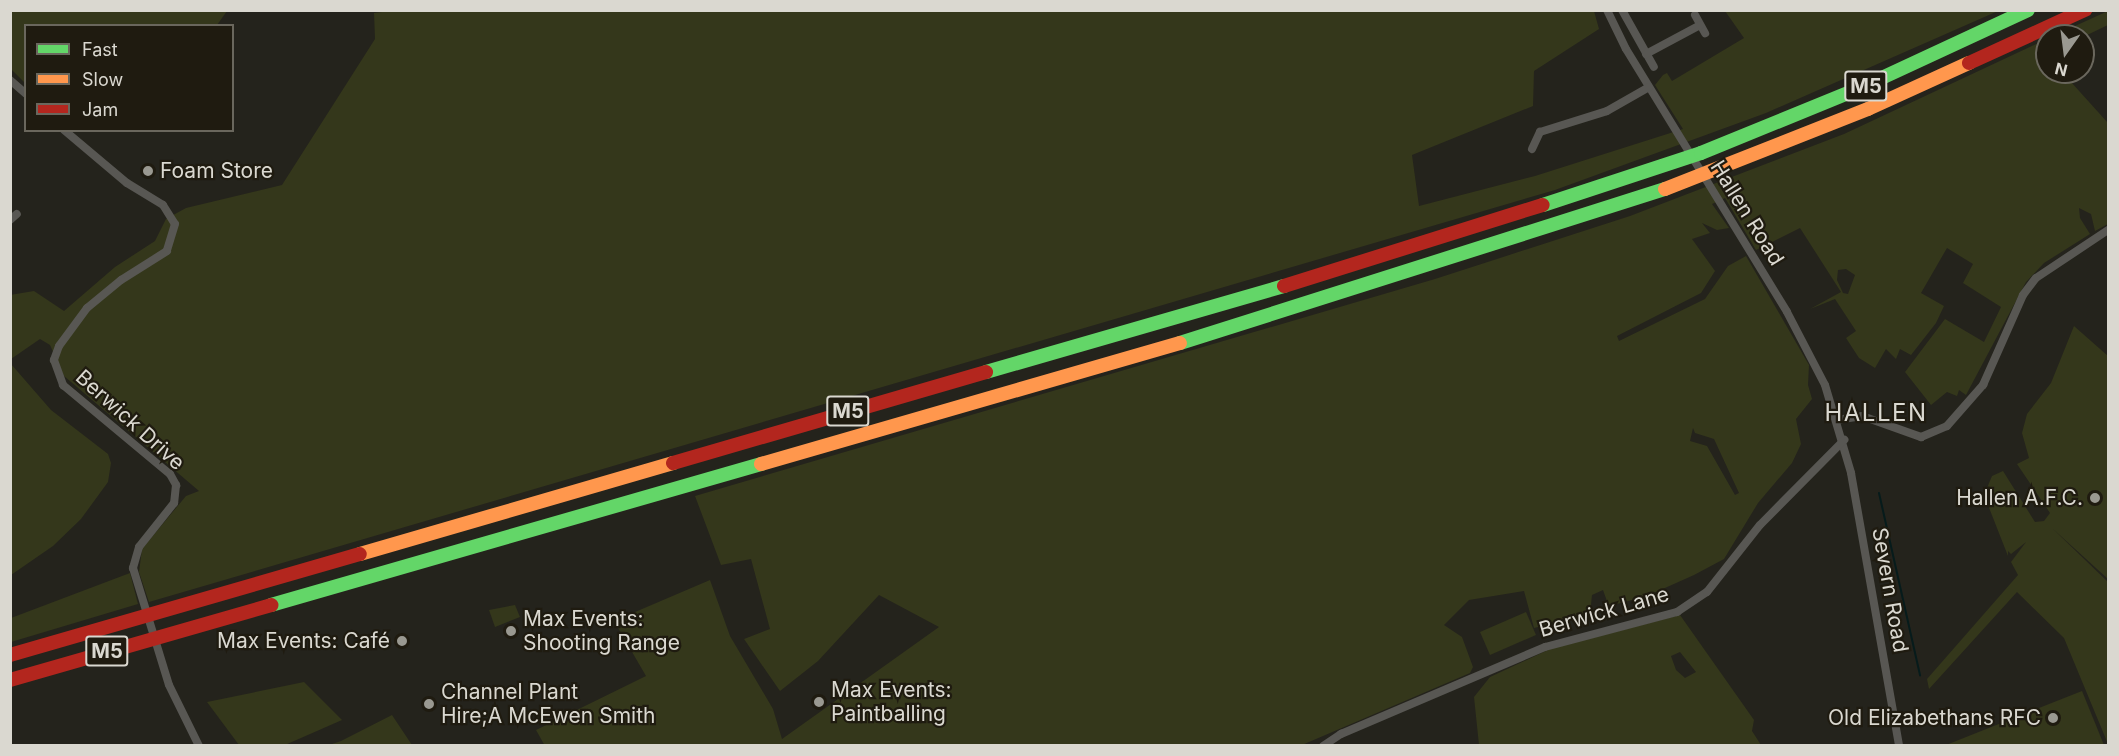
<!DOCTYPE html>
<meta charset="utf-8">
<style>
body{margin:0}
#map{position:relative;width:2119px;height:756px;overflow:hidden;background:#24231c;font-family:Inter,sans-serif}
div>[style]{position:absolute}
.green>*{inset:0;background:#34371b}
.stream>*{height:2px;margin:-1px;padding:0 1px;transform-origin:1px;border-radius:1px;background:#061b1b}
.street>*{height:8px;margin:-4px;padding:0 4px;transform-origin:4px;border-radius:4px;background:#585753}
.fast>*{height:14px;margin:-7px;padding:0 7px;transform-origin:7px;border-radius:7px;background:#63d668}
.slow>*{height:14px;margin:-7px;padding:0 7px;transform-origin:7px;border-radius:7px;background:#ff974d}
.jam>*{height:14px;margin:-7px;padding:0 7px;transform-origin:7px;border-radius:7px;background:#b3261e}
.dots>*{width:16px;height:16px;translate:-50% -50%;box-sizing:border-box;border:3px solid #1f1b10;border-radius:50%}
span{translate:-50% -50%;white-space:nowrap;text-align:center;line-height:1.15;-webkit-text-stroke:4.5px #1f1b10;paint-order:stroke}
.shield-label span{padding:2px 4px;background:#1f1b10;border:2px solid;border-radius:4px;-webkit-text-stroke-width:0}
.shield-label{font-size:20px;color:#dad8d0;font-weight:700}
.poi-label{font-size:21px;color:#dad8d0}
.left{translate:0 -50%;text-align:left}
.right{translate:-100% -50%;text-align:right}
.street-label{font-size:21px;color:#dad8d0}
.quarter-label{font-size:24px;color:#dad8d0;letter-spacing:1.5px}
.frame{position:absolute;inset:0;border:12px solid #dad8d0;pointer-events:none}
.legend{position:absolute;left:24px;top:24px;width:210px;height:108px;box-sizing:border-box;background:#1f1b10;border:2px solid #6a675d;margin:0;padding:8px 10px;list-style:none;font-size:18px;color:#dad8d0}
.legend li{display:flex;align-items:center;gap:12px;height:30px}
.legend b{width:30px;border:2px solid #6a675d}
.north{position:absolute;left:2035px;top:24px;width:60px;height:60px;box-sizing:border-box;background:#1f1b10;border:2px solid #6a675d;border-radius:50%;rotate:194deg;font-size:16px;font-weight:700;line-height:24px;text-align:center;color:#dad8d0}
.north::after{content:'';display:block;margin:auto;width:21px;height:27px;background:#9a9991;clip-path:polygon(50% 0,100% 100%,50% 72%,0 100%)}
</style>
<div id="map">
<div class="green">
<div style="clip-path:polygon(398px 10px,1594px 11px,1599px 29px,1534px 71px,1533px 106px,1412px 155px,1419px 206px,1535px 176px,1683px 129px,1655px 85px,1663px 75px,1667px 73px,1672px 81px,1744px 38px,1725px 11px,1998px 11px,1766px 113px,1555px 190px,149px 602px,139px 572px,142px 549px,186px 496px,199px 491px,64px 376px,50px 345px,40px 339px,11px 359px,10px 295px,34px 291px,64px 311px,115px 267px,155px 241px,166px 219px,186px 208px,282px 185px,375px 39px,374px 13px)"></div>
<div style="clip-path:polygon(10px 11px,11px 10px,227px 11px,217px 25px,26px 26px,25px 83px,11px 69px)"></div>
<div style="clip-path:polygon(2108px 11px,2108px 25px,2083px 37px,2053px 36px)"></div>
<div style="clip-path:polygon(evenodd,2047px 39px,2047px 72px,2062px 72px,2108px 123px,2108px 224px,2095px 231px,2091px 214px,2079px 208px,2080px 218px,2090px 234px,2044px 263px,2026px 282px,1966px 395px,1959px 390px,1957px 396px,1947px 392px,1931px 405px,1905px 372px,1945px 319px,1984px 342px,2001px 307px,1963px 283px,1973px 264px,1947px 248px,1921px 293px,1944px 306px,1936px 323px,1911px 355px,1900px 349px,1896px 359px,1886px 349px,1875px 368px,1859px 358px,1846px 338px,1856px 331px,1835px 299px,1810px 309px,1841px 292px,1800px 228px,1756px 250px,1725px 198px,1712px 204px,1729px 228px,1717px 230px,1702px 223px,1710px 233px,1692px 239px,1715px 271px,1701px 293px,1617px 336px,1619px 341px,1705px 299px,1728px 266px,1746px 256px,1809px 365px,1808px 385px,1812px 399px,1796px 419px,1801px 444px,1792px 463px,1758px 503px,1724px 559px,1694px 575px,1647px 596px,1613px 605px,1608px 604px,1603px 590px,1592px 595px,1590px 614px,1534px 628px,1524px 591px,1469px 600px,1444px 625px,1462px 637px,1473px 667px,1470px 673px,1302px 745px,545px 746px,536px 730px,646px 676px,614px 621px,710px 580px,730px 636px,773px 709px,782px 739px,939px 627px,879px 595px,818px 661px,780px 691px,744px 639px,770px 629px,751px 559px,721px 565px,695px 496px,1435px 279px,1630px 216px,1844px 134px,2047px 39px,1846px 269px,1855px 275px,1848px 294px,1843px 293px,1837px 280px,1838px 270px,1846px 269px,2047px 39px,1693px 428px,1695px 433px,1714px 439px,1739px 493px,1735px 495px,1707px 446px,1690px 441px,1693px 428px)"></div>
<div style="clip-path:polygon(2074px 326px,2108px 356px,2108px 579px,2052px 528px,2108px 582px,2108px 744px,2064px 638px,2017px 592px,1929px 689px,1927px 679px,2018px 575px,2011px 562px,2026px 542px,2011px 554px,2008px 551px,2008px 556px,1984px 495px,1992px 476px,2003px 471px,2035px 522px,2044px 521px,2050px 513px,2017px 464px,2029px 458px,2022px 433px,2027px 414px,2051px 383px)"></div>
<div style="clip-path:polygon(11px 364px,51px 410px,108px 454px,111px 463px,108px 482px,81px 519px,53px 546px,11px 575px)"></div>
<div style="clip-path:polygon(130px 573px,138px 604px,11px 642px,11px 618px)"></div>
<div style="clip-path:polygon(515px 605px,520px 617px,495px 627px,489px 610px)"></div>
<div style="clip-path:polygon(1526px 612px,1536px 635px,1490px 655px,1480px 632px)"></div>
<div style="clip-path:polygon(evenodd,1680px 615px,1754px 720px,1752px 731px,1761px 745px,1479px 745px,1474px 697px,1490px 677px,1550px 649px,1680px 615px,1680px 652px,1696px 672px,1685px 678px,1676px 670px,1671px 656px,1680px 652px)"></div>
<div style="clip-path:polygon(304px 682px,342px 720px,285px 745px,239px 745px,207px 702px)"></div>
<div style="clip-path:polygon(2082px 691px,2104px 745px,1946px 745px)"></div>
<div style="clip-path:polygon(392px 715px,412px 745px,329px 745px,341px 741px)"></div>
</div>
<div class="stream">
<div style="left:1879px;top:493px;width:187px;rotate:77.3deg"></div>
</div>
<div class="street">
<div style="left:1607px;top:10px;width:43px;rotate:64deg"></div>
<div style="left:1626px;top:49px;width:308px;rotate:58.5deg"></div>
<div style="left:1787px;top:312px;width:82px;rotate:62.5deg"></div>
<div style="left:1825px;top:385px;width:92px;rotate:73.5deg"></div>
<div style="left:1851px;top:473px;width:277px;rotate:80deg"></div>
<div style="left:1622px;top:10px;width:65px;rotate:60.7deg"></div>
<div style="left:1695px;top:15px;width:21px;rotate:61deg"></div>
<div style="left:1646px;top:54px;width:61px;rotate:-28.2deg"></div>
<div style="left:10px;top:80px;width:21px;rotate:41deg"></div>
<div style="left:64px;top:130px;width:82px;rotate:40.1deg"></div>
<div style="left:127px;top:183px;width:42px;rotate:31.4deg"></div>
<div style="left:163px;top:205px;width:22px;rotate:58deg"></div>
<div style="left:175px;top:224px;width:28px;rotate:107deg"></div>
<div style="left:167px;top:251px;width:54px;rotate:147.8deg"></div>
<div style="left:121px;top:280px;width:44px;rotate:140.5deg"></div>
<div style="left:87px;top:308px;width:47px;rotate:126.4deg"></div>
<div style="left:59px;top:346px;width:15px;rotate:110deg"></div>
<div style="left:54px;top:360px;width:27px;rotate:70deg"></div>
<div style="left:63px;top:385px;width:139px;rotate:39.8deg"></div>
<div style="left:170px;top:474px;width:13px;rotate:61deg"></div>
<div style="left:176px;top:485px;width:18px;rotate:96deg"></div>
<div style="left:174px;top:503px;width:56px;rotate:128.5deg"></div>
<div style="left:139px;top:547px;width:22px;rotate:106deg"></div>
<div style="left:133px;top:568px;width:122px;rotate:72.9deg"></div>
<div style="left:169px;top:685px;width:68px;rotate:63.8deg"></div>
<div style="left:1532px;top:149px;width:19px;rotate:-65deg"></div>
<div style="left:1540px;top:132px;width:70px;rotate:-17.4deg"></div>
<div style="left:1607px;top:111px;width:48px;rotate:-29.7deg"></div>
<div style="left:10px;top:220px;width:9px;rotate:-41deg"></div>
<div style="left:1837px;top:420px;width:25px;rotate:-9deg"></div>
<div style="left:1862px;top:416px;width:63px;rotate:19.6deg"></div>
<div style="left:1921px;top:437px;width:28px;rotate:-23deg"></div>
<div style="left:1947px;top:426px;width:55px;rotate:-48.7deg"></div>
<div style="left:1983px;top:385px;width:98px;rotate:-66deg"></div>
<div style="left:2023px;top:295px;width:21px;rotate:-53deg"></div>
<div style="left:2036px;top:278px;width:87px;rotate:-33.7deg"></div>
<div style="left:1323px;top:746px;width:22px;rotate:-34deg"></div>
<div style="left:1341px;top:734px;width:222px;rotate:-23.1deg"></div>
<div style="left:1545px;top:647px;width:137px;rotate:-14.9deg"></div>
<div style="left:1677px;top:612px;width:36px;rotate:-34deg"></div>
<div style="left:1707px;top:592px;width:85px;rotate:-51.7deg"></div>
<div style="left:1760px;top:525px;width:120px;rotate:-45.3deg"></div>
</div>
<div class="fast">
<div style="left:1543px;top:205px;width:166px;rotate:-18.2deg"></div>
<div style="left:1701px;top:153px;width:172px;rotate:-22.2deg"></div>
<div style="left:1860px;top:88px;width:185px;rotate:-24.9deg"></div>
<div style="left:1180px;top:343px;width:509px;rotate:-17.62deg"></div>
<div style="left:986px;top:372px;width:310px;rotate:-16.1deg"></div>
<div style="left:271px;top:605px;width:510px;rotate:-16.05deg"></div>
</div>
<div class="slow">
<div style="left:1665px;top:189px;width:218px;rotate:-21.5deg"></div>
<div style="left:1868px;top:109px;width:111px;rotate:-24.5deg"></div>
<div style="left:761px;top:464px;width:436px;rotate:-16.1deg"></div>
<div style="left:360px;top:554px;width:326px;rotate:-16.2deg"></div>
</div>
<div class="jam">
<div style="left:1969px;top:63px;width:128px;rotate:-24.6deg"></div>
<div style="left:1284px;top:286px;width:271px;rotate:-17.4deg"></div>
<div style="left:673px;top:463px;width:326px;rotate:-16.2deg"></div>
<div style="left:10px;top:655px;width:364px;rotate:-16.1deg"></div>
<div style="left:10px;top:680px;width:272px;rotate:-16deg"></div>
</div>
<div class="dots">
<div style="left:148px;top:171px;background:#9a9991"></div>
<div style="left:2095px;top:498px;background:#9a9991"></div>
<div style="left:511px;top:631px;background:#9a9991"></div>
<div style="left:402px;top:641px;background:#9a9991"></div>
<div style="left:819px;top:702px;background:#9a9991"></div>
<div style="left:429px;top:704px;background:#9a9991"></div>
<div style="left:2053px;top:718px;background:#9a9991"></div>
</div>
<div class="shield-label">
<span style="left:1866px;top:86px">M5</span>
<span style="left:848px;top:411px">M5</span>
<span style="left:107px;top:651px">M5</span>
</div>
<div class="poi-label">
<span class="left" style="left:160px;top:171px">Foam Store</span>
<span class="right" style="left:2083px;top:498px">Hallen A.F.C.</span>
<span class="left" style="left:523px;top:631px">Max Events:<br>Shooting Range</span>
<span class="right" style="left:390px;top:641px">Max Events: Café</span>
<span class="left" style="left:831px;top:702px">Max Events:<br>Paintballing</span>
<span class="left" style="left:441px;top:704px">Channel Plant<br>Hire;A McEwen Smith</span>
<span class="right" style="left:2041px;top:718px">Old Elizabethans RFC</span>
</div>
<div class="street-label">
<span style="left:1747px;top:213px;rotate:58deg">Hallen Road</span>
<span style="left:130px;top:420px;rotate:42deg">Berwick Drive</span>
<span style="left:1890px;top:590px;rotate:80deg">Severn Road</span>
<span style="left:1604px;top:612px;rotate:-16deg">Berwick Lane</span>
</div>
<div class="quarter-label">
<span style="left:1876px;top:413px">HALLEN</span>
</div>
<div class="frame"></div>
<ul class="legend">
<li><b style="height:8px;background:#63d668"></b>Fast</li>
<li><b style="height:8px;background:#ff974d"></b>Slow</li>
<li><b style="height:8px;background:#b3261e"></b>Jam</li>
</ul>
<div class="north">N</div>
</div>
